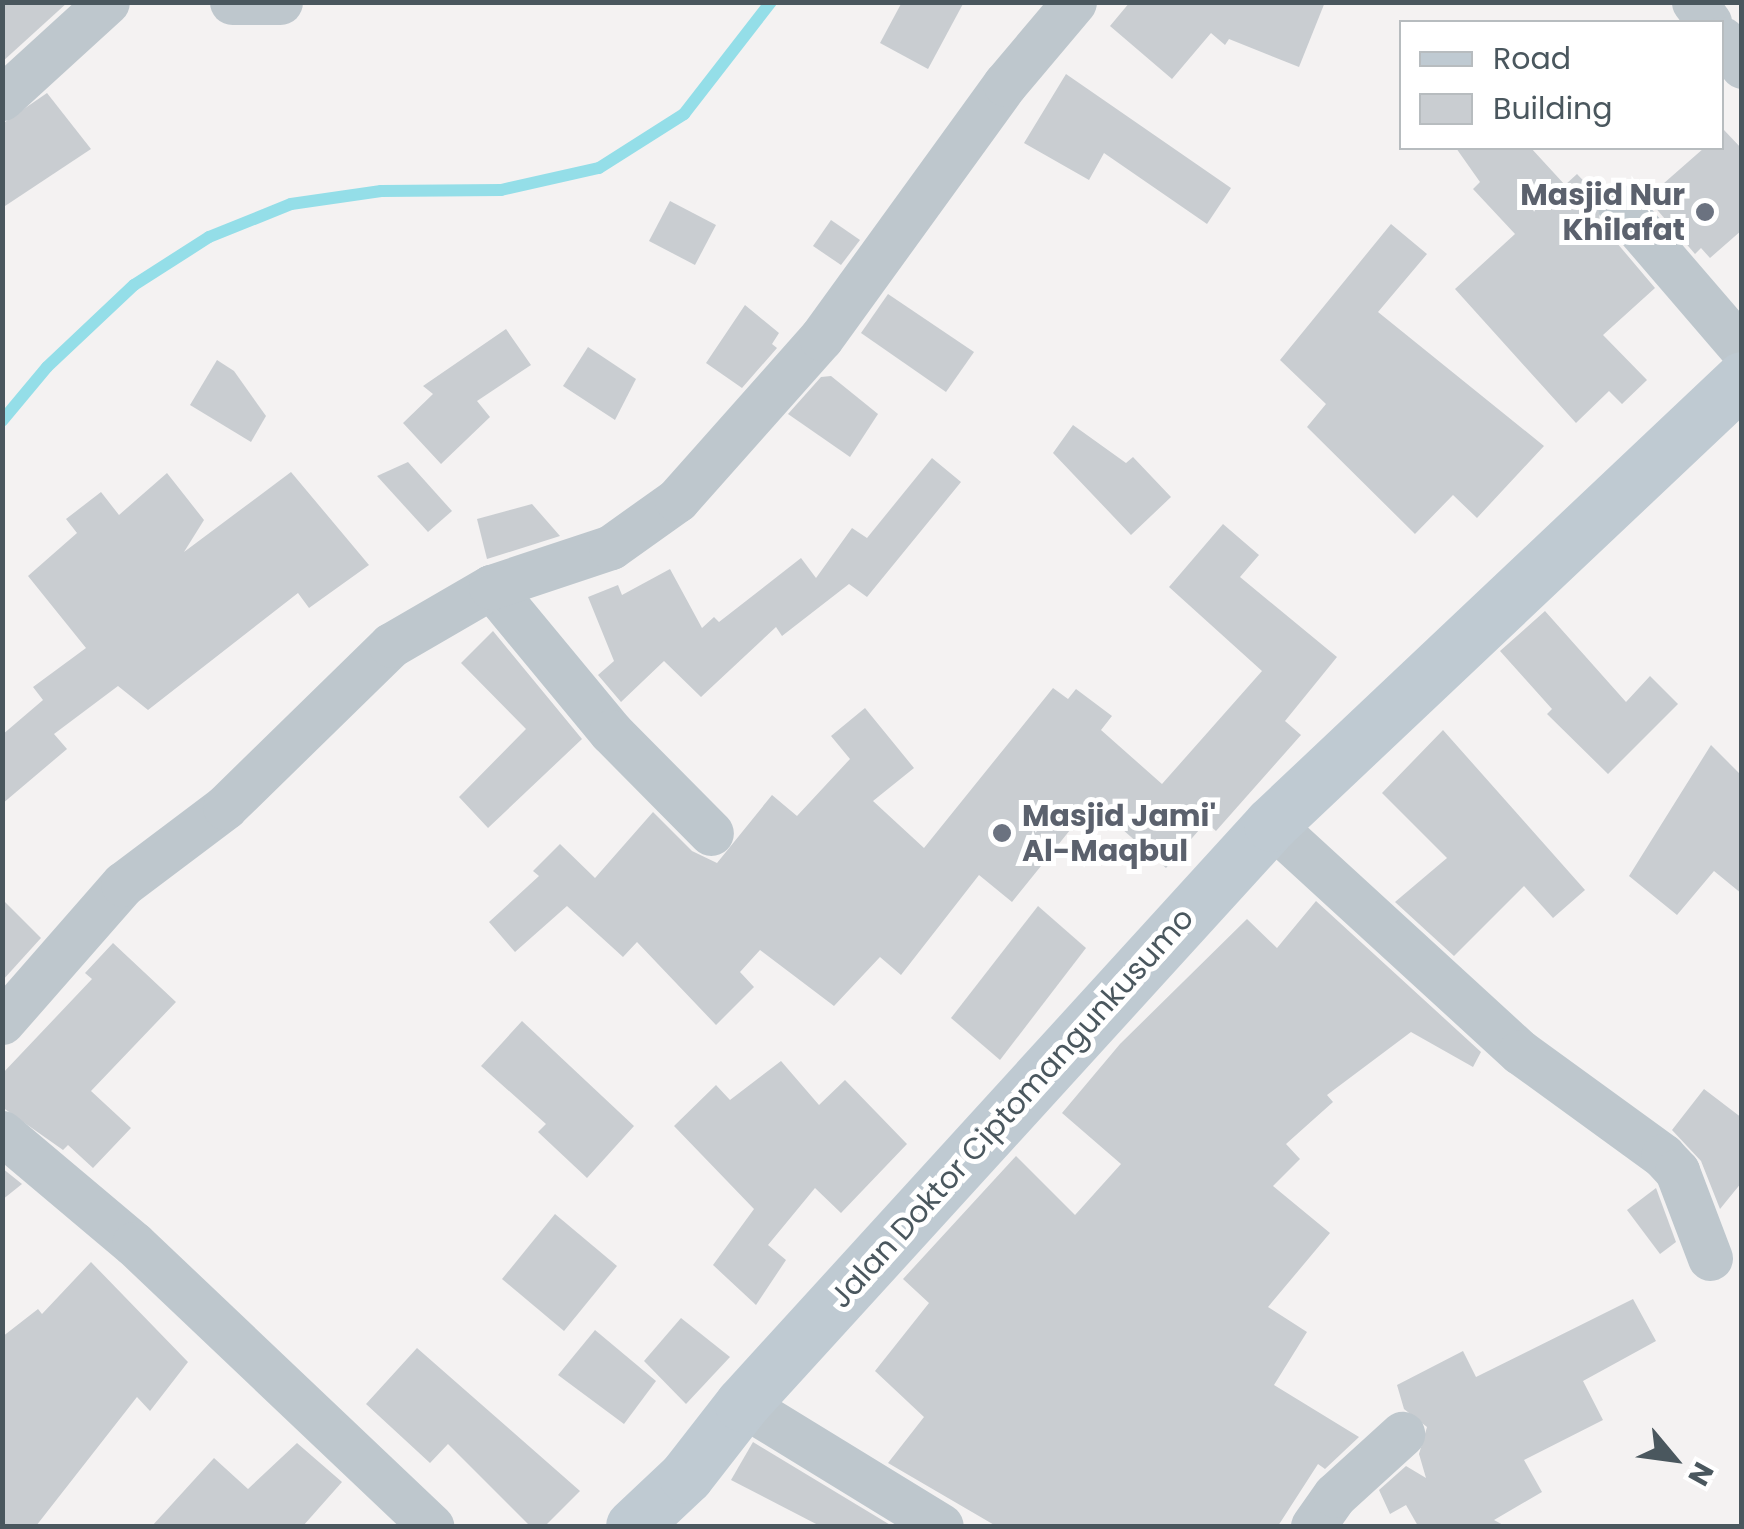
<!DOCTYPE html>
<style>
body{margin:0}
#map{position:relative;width:1744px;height:1529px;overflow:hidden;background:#f4f2f2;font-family:Poppins,sans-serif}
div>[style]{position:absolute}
.stream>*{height:12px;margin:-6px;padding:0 6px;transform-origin:6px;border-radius:6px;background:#94dee8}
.building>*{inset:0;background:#c9cdd1}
.street>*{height:45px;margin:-22.5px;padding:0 22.5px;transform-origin:22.5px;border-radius:22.5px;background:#bec7cd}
.secondary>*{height:55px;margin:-27.5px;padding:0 27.5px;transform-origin:27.5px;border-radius:27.5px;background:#bfcad2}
.dots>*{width:28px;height:28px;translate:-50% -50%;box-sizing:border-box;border:5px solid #fff;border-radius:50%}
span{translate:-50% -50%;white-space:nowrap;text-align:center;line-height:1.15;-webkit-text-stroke:10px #fff;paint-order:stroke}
.worship-label{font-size:30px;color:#5b616d;font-weight:700}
.right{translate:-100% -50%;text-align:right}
.left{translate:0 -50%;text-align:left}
.street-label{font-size:30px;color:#4a575e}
.frame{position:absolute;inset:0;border:5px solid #4a575e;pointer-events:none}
.legend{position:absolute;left:1399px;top:20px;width:325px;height:130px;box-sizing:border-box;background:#fff;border:2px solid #b7bcbf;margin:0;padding:12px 18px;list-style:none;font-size:30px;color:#4a575e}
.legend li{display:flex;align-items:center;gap:20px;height:50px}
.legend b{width:50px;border:2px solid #b7bcbf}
.north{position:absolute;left:1624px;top:1409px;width:100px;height:100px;-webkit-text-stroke:8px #fff;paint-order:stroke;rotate:119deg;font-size:28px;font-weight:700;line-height:40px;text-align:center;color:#4a575e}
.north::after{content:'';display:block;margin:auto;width:35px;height:45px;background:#4a575e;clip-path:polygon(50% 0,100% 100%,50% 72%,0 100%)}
</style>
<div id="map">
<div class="stream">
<div style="left:2px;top:421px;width:70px;rotate:-50.2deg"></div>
<div style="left:47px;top:367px;width:120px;rotate:-43.3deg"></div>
<div style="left:134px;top:285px;width:89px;rotate:-32.6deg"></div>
<div style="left:209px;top:237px;width:88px;rotate:-21.9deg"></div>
<div style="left:291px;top:204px;width:91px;rotate:-8.2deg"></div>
<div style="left:381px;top:191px;width:120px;rotate:-0.5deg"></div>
<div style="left:501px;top:190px;width:100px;rotate:-12.7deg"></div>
<div style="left:599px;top:168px;width:101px;rotate:-32.4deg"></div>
<div style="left:684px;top:114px;width:142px;rotate:-52.2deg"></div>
</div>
<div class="building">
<div style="clip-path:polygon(2px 2px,68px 2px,2px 62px)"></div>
<div style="clip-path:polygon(902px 2px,964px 2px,928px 69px,880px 43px)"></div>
<div style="clip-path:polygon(1130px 2px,1325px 2px,1299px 67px,1229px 39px,1225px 45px,1211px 33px,1172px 79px,1110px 26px)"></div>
<div style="clip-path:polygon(1066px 74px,1231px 188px,1207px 224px,1104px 153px,1089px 180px,1024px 143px)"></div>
<div style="clip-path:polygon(47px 93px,91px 149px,2px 208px,2px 124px)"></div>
<div style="clip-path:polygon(1724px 130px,1742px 149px,1742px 230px,1710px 258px,1701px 248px,1695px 254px,1647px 198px,1704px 148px,1722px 148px)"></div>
<div style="clip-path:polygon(1456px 148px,1531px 148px,1565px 185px,1577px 174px,1597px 195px,1600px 223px,1655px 288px,1603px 335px,1647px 380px,1622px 404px,1609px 391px,1576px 423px,1455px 289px,1515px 234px,1473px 189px,1480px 182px)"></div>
<div style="clip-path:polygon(670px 201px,716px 225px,695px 265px,649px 241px)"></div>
<div style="clip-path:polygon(831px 220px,860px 240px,841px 265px,813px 246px)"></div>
<div style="clip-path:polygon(1391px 224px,1427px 254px,1378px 312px,1544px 446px,1477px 518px,1453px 495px,1415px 534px,1307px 427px,1326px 404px,1280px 360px)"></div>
<div style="clip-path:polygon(888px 294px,974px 352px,946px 392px,861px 333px)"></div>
<div style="clip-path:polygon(745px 305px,779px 333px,772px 344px,777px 348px,742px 388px,706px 363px)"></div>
<div style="clip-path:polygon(506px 329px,531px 365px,477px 401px,490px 417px,441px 464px,403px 423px,433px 394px,423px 386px)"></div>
<div style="clip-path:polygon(588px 347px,636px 379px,615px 420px,563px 386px)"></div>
<div style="clip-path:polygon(217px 360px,234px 371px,266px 416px,251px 442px,190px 405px)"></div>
<div style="clip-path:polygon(831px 376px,878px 414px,850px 457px,788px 414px,821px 377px)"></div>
<div style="clip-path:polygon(1073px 425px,1126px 463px,1133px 457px,1171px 497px,1131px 535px,1053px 453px)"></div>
<div style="clip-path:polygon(932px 458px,961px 482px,867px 597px,849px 584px,782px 636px,776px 627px,701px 697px,664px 661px,621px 702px,598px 675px,614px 661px,588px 597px,618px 585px,622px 595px,670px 569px,702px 628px,714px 617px,719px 622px,801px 558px,816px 578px,852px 528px,867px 538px)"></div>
<div style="clip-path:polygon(408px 462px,452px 511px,428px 532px,377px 476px)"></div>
<div style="clip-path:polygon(291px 472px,369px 565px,309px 608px,298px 593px,148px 710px,118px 686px,54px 734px,67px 749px,2px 804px,2px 735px,43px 700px,33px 687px,86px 648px,28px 576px,77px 533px,66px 519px,101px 492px,119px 515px,167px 473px,204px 520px,184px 552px)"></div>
<div style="clip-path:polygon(532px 504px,560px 536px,487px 559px,477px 519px)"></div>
<div style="clip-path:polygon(1223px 524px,1259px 555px,1240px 577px,1337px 657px,1285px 721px,1301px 735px,1216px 831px,1206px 822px,1166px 868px,1104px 813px,1099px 820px,1087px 809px,1012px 902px,979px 875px,901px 975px,880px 957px,834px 1006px,760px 950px,740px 972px,754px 987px,716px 1025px,637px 942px,623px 957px,567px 906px,515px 952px,489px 922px,539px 876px,533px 871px,560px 844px,595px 878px,653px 812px,692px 851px,717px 863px,772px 795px,797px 816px,850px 759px,831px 736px,865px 708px,914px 768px,873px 801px,924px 848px,1053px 688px,1068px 699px,1076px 689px,1112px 716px,1101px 730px,1162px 784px,1262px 671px,1169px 587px)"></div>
<div style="clip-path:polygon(1545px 611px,1626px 702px,1650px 676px,1678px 704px,1608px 774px,1547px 714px,1552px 709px,1500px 651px)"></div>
<div style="clip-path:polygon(493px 631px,582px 739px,488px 828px,459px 797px,526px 729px,461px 663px)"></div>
<div style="clip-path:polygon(1443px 730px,1585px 890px,1553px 918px,1524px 886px,1454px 956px,1395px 902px,1447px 858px,1382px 793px)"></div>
<div style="clip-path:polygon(1711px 745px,1742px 776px,1742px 894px,1714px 871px,1677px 915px,1629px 876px)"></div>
<div style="clip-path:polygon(2px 899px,41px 938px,2px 981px)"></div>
<div style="clip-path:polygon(1316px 901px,1481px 1052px,1473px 1067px,1411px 1032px,1327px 1095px,1333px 1102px,1286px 1144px,1300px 1159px,1273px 1186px,1330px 1233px,1268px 1307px,1307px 1332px,1274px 1385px,1359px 1437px,1325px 1469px,1318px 1464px,1278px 1526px,996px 1526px,888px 1463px,924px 1417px,875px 1371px,929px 1303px,903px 1279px,1016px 1156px,1075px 1215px,1121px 1164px,1062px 1113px,1120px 1044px,1247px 919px,1277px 948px)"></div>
<div style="clip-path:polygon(1038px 906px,1086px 948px,1000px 1060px,951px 1018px)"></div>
<div style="clip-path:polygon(113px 943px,176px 1002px,91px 1091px,131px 1128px,93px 1168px,68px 1145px,63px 1150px,2px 1107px,2px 1074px,92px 979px,85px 973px)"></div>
<div style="clip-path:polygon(522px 1021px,634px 1126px,587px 1178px,538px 1132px,546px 1124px,481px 1066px)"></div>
<div style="clip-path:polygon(781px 1061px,819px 1105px,845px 1080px,907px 1144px,841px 1213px,815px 1188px,768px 1245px,786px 1260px,756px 1305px,713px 1265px,754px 1209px,674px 1126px,716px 1085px,730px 1100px)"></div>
<div style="clip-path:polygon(1704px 1089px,1742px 1118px,1742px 1182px,1720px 1209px,1701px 1161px,1672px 1130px)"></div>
<div style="clip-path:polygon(2px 1168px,22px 1184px,2px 1200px)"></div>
<div style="clip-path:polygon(1656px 1188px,1676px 1242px,1660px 1254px,1627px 1210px)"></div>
<div style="clip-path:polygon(555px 1214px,617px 1266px,564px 1331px,502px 1279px)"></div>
<div style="clip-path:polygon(91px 1262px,188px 1362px,150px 1411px,137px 1397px,36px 1526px,2px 1526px,2px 1337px,38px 1309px,42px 1314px)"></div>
<div style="clip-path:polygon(1633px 1299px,1656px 1341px,1583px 1381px,1603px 1420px,1524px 1460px,1542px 1492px,1494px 1520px,1505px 1526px,1418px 1526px,1406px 1505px,1390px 1514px,1379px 1490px,1406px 1466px,1426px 1478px,1419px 1454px,1427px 1427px,1404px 1409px,1397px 1385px,1463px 1351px,1476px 1377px)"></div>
<div style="clip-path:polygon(681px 1318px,730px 1357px,686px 1404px,644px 1361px)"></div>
<div style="clip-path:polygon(595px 1330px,656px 1381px,624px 1424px,558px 1375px)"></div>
<div style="clip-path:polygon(417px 1348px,580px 1491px,545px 1526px,530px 1526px,448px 1444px,430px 1463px,366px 1404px)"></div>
<div style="clip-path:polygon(753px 1442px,892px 1526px,820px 1526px,731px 1480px)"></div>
<div style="clip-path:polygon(297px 1443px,342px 1482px,303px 1526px,152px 1526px,214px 1458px,248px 1489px)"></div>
</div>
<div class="street">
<div style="left:232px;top:2px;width:48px"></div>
<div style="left:1694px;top:2px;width:25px;rotate:53deg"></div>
<div style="left:1722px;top:39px;width:34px;rotate:53deg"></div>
<div style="left:2px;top:98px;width:142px;rotate:-42.4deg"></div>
<div style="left:1620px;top:207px;width:187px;rotate:49.3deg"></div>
<div style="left:491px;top:587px;width:188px;rotate:50.4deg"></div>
<div style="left:611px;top:732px;width:142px;rotate:45.3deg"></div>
<div style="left:1271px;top:824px;width:338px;rotate:42.5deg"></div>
<div style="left:1520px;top:1052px;width:177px;rotate:36deg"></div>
<div style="left:1663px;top:1156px;width:21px;rotate:47deg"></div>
<div style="left:1677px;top:1171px;width:93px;rotate:69.2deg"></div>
<div style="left:2px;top:1022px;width:184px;rotate:-48.8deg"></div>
<div style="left:123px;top:884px;width:128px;rotate:-37deg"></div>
<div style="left:225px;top:807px;width:232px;rotate:-44.3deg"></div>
<div style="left:391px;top:645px;width:116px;rotate:-30.1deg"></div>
<div style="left:491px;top:587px;width:126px;rotate:-18.4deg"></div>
<div style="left:611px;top:547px;width:81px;rotate:-35.5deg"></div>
<div style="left:677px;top:500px;width:217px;rotate:-48.4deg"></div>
<div style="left:821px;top:338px;width:314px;rotate:-54.1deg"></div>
<div style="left:1005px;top:84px;width:107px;rotate:-49.9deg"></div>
<div style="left:2px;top:1133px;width:172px;rotate:40.1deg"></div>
<div style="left:134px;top:1244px;width:410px;rotate:43.5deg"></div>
<div style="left:742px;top:1404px;width:233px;rotate:31.5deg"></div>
<div style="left:1313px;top:1526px;width:38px;rotate:-55deg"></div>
<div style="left:1335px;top:1495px;width:91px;rotate:-42.3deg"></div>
</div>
<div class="secondary">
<div style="left:633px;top:1526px;width:73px;rotate:-43.3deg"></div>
<div style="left:686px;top:1476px;width:91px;rotate:-52.1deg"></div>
<div style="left:742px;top:1404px;width:785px;rotate:-47.63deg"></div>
<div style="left:1271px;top:824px;width:648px;rotate:-43.37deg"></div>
</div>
<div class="dots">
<div style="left:1705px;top:212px;background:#6b7280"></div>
<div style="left:1002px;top:833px;background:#6b7280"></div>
</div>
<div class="worship-label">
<span class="right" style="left:1685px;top:212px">Masjid Nur<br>Khilafat</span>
<span class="left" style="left:1022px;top:833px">Masjid Jami'<br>Al-Maqbul</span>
</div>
<div class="street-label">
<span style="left:1012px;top:1108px;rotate:-48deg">Jalan Doktor Ciptomangunkusumo</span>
</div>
<div class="frame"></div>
<ul class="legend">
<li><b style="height:12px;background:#bfcad2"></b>Road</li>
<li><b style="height:28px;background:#c9cdd1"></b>Building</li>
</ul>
<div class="north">N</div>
</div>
